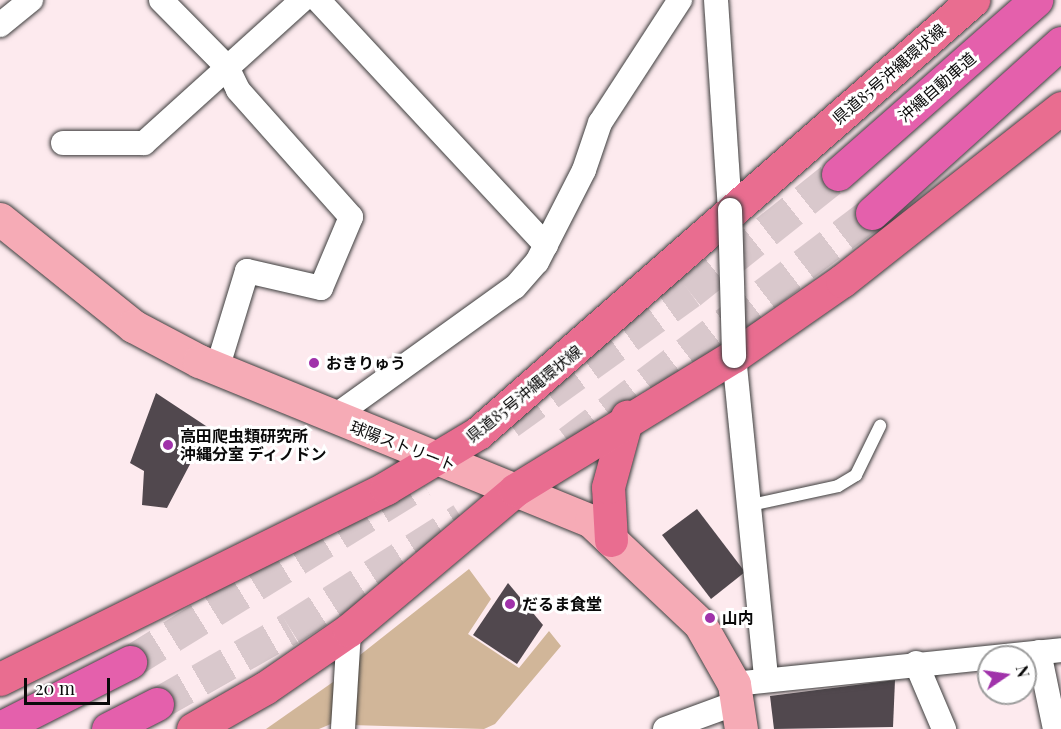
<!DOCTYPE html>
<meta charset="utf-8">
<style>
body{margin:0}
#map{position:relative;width:1061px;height:729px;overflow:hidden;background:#fdeaee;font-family:"Playfair Display","Noto Sans JP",serif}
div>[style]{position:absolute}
.forest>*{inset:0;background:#d1b699}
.building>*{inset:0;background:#51484e}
.motorway-tunnel>*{height:33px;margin-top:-16.5px;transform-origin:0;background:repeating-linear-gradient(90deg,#d9c8cc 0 33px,transparent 0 49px)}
.roads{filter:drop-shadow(0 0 2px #3d3d3d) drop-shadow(0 0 2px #3d3d3d)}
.service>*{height:12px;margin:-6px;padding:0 6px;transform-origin:6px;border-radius:6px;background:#fff}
.minor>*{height:24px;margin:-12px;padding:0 12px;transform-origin:12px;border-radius:12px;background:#fff}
.secondary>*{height:33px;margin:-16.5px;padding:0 16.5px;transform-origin:16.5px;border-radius:16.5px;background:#f6abb6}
.primary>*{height:33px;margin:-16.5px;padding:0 16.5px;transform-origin:16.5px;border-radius:16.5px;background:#e96d90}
.motorway>*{height:33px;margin:-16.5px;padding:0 16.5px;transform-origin:16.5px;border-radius:16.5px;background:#e460ac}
.bridges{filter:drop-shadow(0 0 2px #3d3d3d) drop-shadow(0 0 2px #3d3d3d)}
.minor-bridge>*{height:24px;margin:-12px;padding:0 12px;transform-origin:12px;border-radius:12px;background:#fff}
.dots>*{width:16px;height:16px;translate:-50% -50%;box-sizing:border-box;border:3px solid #fff;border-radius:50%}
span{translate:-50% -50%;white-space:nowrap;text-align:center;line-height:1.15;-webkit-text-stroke:6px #fff;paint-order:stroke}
.street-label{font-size:16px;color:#0a0a0a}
.poi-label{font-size:16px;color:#0a0a0a;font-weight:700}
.left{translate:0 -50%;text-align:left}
.north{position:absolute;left:977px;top:645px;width:60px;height:60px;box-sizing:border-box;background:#fff;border:2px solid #9d9d9d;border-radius:50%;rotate:77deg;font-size:16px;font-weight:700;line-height:24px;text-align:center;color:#0a0a0a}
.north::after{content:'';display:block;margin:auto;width:21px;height:27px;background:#a032aa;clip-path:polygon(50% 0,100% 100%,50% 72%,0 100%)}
.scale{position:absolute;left:24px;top:678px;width:86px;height:27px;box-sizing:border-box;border:3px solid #0a0a0a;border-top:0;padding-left:8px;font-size:18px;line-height:21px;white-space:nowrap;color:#0a0a0a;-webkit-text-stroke:4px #fff;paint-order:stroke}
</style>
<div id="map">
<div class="forest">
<div style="clip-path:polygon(469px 569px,491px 599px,468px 634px,519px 668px,549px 631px,561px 646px,495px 724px,484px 729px,351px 725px,360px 655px)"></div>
<div style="clip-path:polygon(343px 675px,338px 721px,319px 729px,266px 729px)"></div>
</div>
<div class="building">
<div style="clip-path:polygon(156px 393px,209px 428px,167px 508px,142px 505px,144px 471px,130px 463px)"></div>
<div style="clip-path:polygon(697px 509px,745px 572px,711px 599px,662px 535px)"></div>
<div style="clip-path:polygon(508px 583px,543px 625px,517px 664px,473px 635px)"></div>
<div style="clip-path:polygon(895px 680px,893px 727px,774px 729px,770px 696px)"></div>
</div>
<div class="motorway-tunnel">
<div style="left:509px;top:422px;width:223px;rotate:-35.7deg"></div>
<div style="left:690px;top:292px;width:189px;rotate:-38.6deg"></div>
<div style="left:569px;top:442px;width:380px;rotate:-37.1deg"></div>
<div style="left:130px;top:662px;width:343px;rotate:-31.7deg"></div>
<div style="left:157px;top:704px;width:153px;rotate:-29.7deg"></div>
<div style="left:290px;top:628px;width:204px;rotate:-32.4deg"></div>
</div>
<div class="roads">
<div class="service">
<div style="left:751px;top:505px;width:89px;rotate:-12.3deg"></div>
<div style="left:838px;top:486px;width:21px;rotate:-31deg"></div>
<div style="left:856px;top:475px;width:55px;rotate:-63.9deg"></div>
</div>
<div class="minor">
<div style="left:161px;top:0;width:94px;rotate:45.4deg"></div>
<div style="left:227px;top:67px;width:25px;rotate:64deg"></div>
<div style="left:238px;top:90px;width:170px;rotate:48.3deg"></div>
<div style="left:351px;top:217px;width:77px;rotate:112.9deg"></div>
<div style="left:321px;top:288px;width:76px;rotate:-167.1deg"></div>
<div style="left:247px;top:271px;width:102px;rotate:107deg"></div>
<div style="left:318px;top:0;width:335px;rotate:47.1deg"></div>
<div style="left:716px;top:0;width:210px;rotate:86.2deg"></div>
<div style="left:0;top:25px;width:40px;rotate:-39deg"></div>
<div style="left:63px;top:143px;width:81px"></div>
<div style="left:144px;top:143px;width:213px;rotate:-42.1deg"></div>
<div style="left:734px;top:356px;width:324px;rotate:84.3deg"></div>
<div style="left:331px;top:419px;width:226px;rotate:-35.7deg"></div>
<div style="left:515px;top:287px;width:33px;rotate:-49deg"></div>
<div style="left:537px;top:262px;width:103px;rotate:-62.9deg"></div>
<div style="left:584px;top:170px;width:50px;rotate:-71.2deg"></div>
<div style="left:600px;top:123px;width:147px;rotate:-57deg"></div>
<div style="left:1039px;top:652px;width:79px;rotate:78.3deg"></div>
<div style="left:916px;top:663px;width:72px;rotate:67deg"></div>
<div style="left:734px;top:684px;width:329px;rotate:-5.9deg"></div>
<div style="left:343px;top:729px;width:99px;rotate:-86.5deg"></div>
<div style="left:665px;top:729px;width:76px;rotate:-20.1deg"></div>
</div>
<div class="secondary">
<div style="left:0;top:219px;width:171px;rotate:38.8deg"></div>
<div style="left:133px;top:326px;width:75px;rotate:27.9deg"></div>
<div style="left:199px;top:361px;width:423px;rotate:22.2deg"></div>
<div style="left:591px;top:521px;width:150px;rotate:43.4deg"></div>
<div style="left:700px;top:624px;width:69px;rotate:60.5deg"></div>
<div style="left:734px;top:684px;width:46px;rotate:81.2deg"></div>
</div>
<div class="primary">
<div style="left:611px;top:540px;width:53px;rotate:-93.2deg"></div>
<div style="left:608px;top:487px;width:73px;rotate:-74.8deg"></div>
<div style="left:0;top:679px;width:431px;rotate:-26.3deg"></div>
<div style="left:386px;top:488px;width:107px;rotate:-30.9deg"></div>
<div style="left:478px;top:433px;width:658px;rotate:-41.18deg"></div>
<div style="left:193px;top:729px;width:83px;rotate:-29.7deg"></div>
<div style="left:265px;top:688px;width:102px;rotate:-34.6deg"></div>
<div style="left:349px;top:630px;width:217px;rotate:-40.1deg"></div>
<div style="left:515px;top:490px;width:257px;rotate:-31.5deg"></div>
<div style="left:734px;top:356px;width:131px;rotate:-34.8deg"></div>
<div style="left:842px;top:281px;width:279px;rotate:-38.3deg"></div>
</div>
<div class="motorway">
<div style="left:838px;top:174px;width:264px;rotate:-41.3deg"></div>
<div style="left:872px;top:213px;width:254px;rotate:-42deg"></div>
<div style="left:0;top:728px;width:146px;rotate:-26.9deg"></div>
<div style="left:108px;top:729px;width:55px;rotate:-27deg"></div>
</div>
</div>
<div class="bridges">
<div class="minor-bridge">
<div style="left:730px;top:210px;width:146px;rotate:88.4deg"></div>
</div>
</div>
<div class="dots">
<div style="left:314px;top:363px;background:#a032aa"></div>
<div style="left:168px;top:445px;background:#a032aa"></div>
<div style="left:510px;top:604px;background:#a032aa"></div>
<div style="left:710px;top:618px;background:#a032aa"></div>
</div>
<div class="street-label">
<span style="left:889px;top:74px;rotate:-41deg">県道85号沖縄環状線</span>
<span style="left:937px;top:87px;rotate:-41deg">沖縄自動車道</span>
<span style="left:524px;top:394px;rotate:-39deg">県道85号沖縄環状線</span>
<span style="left:403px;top:446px;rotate:21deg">球陽ストリート</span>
</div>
<div class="poi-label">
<span class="left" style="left:326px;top:363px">おきりゅう</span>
<span class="left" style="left:180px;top:445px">高田爬虫類研究所<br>沖縄分室 ディノドン</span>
<span class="left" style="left:522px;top:604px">だるま食堂</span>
<span class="left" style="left:722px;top:618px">山内</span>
</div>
<div class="north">N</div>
<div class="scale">20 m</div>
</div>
